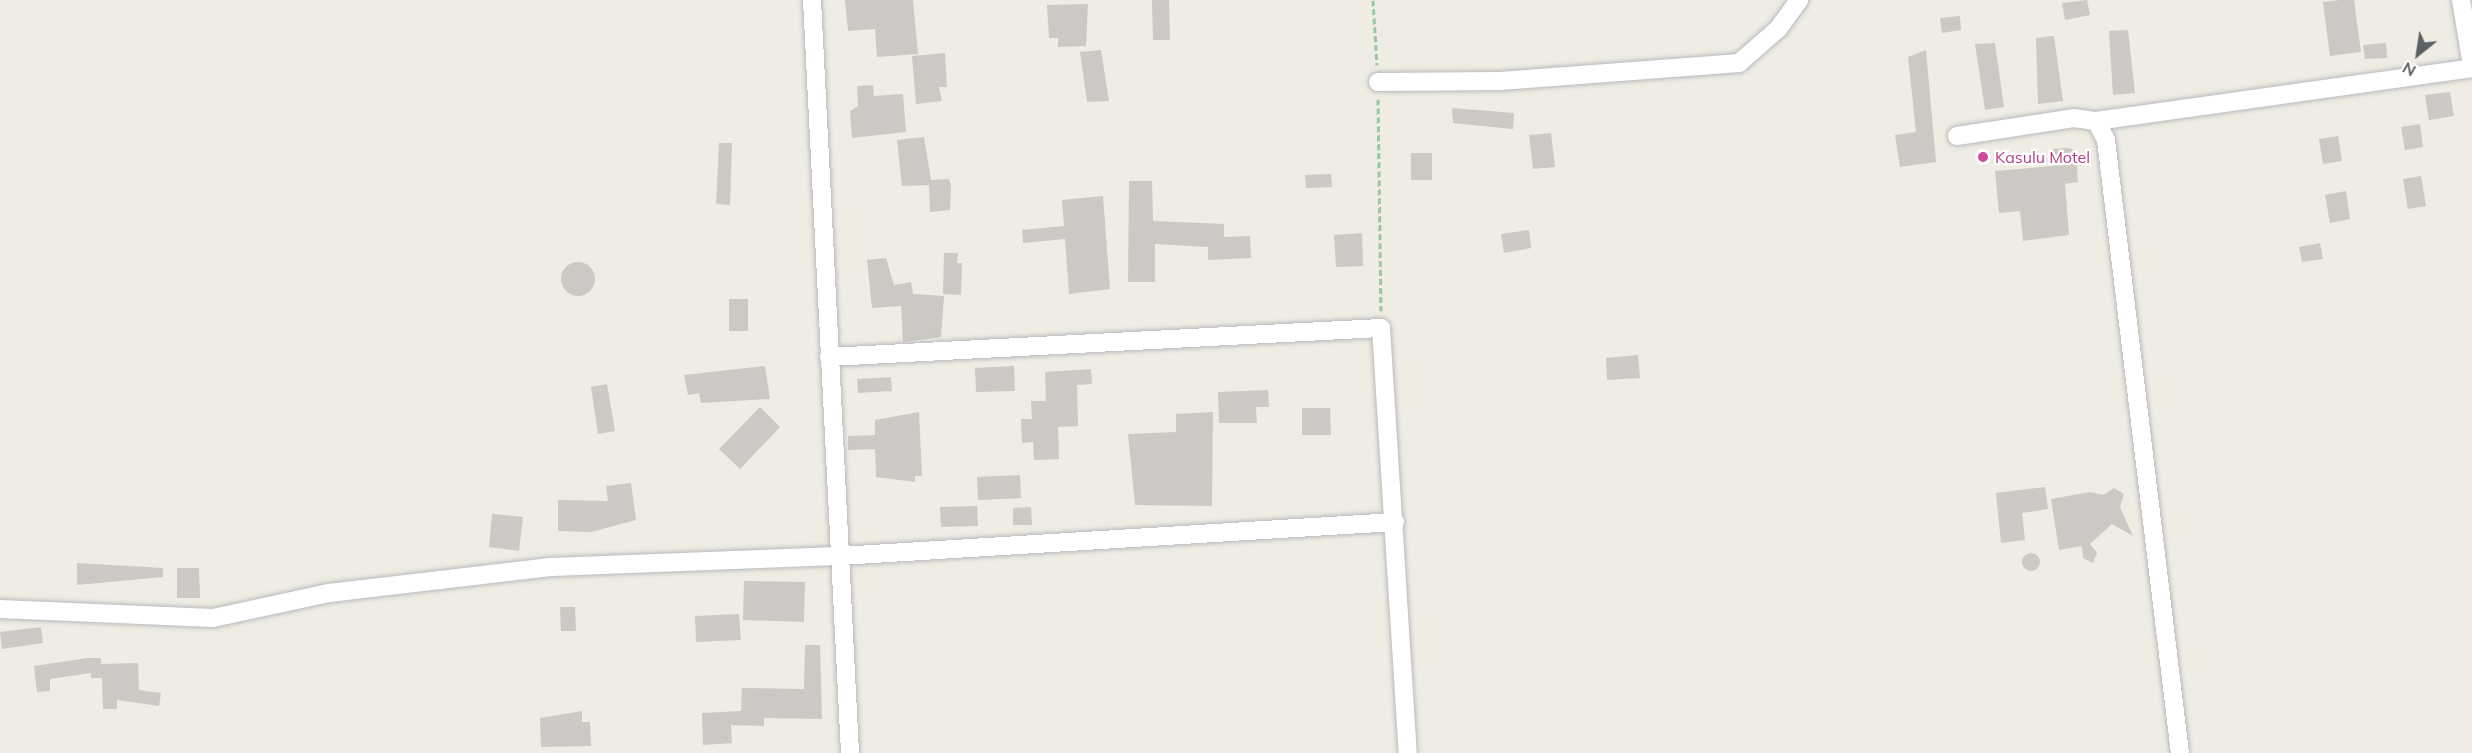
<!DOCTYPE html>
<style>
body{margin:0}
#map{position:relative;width:2472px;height:753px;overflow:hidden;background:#efece3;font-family:Mulish,sans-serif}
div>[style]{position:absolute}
.building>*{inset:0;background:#ccc8c3}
.round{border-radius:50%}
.path>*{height:3px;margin-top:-1.5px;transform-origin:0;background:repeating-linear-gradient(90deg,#98c8a4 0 6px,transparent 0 9px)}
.roads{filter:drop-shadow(0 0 2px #b6babe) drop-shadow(0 0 2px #b6babe)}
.minor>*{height:18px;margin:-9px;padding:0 9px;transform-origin:9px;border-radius:9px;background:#fff}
.dots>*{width:16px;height:16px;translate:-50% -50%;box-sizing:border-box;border:3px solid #fff;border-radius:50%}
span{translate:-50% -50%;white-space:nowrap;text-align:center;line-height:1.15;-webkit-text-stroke:4.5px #fff;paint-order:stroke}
.hotel-label{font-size:16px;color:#b23c85}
.left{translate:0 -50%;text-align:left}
.north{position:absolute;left:2388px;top:24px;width:60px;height:60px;-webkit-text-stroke:4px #fff;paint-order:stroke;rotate:210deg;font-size:16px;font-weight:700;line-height:24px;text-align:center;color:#5c6065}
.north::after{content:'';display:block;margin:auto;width:21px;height:27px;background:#5c6065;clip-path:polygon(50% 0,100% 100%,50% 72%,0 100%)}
</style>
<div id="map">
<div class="building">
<div style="clip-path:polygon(845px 0,913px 0,918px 54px,877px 57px,875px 29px,848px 31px)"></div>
<div style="clip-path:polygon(1152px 0,1169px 0,1170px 40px,1153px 40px)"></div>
<div style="clip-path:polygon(2087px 0,2090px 15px,2065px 20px,2062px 3px)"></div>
<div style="clip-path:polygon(2340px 0,2354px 0,2361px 52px,2330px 56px,2323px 2px)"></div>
<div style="clip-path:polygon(1088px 4px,1086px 46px,1058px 47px,1058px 38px,1049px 38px,1047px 5px)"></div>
<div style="clip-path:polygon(1960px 16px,1961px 30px,1942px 33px,1940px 18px)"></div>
<div style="clip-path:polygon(2128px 30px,2135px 93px,2113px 95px,2109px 31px)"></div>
<div style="clip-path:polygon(2054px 36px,2063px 101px,2038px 104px,2036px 38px)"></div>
<div style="clip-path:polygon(1995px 43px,2004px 107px,1985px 110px,1975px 44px)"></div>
<div style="clip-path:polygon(2386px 43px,2387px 58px,2365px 59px,2363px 45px)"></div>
<div style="clip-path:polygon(1101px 50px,1109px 101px,1087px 102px,1080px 52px)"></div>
<div style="clip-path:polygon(1926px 50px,1936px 162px,1900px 167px,1895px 135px,1916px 132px,1908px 57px)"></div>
<div style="clip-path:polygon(945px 53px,947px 87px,939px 87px,942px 101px,916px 104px,912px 56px)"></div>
<div style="clip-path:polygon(873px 85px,874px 96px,903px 94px,906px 132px,852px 138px,850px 111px,858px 106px,857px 86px)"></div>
<div style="clip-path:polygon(2450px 92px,2454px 116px,2429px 120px,2425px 95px)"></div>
<div style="clip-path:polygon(1452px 108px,1514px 113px,1513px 129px,1453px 123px)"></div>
<div style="clip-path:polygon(2420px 124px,2423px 147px,2405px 150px,2401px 127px)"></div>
<div style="clip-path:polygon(1551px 133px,1555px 167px,1533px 169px,1529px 135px)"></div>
<div style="clip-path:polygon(2338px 136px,2342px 161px,2323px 164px,2319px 139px)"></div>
<div style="clip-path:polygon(924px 137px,931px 180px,949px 179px,951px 186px,950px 210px,930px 212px,929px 185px,902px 186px,897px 140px)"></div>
<div style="clip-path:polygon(719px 143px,732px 143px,730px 205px,716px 204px)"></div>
<div style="clip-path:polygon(2068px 148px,2076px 151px,2078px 182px,2065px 184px,2069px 235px,2023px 241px,2020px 211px,1999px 213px,1995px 171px,2053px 166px,2052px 149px)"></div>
<div style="clip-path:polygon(1411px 153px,1432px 153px,1432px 180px,1411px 180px)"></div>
<div style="clip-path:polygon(1331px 174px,1332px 187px,1306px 188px,1305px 175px)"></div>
<div style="clip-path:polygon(2421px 176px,2426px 206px,2408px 209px,2403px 179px)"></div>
<div style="clip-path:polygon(1129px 181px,1152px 181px,1153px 221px,1224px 224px,1224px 237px,1250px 236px,1251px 258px,1208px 260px,1208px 247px,1155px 244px,1155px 282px,1128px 282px)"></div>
<div style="clip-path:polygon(2346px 191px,2350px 219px,2330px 223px,2325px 195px)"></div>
<div style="clip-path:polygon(1103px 196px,1110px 289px,1069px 294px,1065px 239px,1023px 243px,1022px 230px,1064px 226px,1062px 200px)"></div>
<div style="clip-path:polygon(1529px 230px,1531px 248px,1504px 253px,1501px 234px)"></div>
<div style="clip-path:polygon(1362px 233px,1363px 266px,1336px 267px,1334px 235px)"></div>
<div style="clip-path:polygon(2320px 243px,2323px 259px,2302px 262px,2299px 247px)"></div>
<div style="clip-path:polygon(944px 253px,958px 253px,957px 263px,962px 263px,961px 295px,943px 294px)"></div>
<div style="clip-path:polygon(886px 258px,894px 285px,911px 282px,913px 294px,944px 296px,941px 337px,903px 342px,901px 306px,872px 308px,867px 260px)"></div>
<div class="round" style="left:561px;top:262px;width:34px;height:34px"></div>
<div style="clip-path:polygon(729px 299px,748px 299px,748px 331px,729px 331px)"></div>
<div style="clip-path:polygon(1638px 355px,1640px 378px,1607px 380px,1606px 358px)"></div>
<div style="clip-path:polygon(765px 366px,770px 399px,701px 403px,699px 393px,688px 395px,684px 375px)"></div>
<div style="clip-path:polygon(1014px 366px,1015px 391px,976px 392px,975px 368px)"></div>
<div style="clip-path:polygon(1091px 369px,1092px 384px,1077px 385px,1078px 426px,1058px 427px,1059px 459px,1034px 460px,1033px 442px,1022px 443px,1021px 419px,1032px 419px,1031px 401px,1046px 401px,1045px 372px)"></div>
<div style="clip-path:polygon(891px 377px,892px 391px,858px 393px,857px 379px)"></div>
<div style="clip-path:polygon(607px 384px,615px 431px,598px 434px,591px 387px)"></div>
<div style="clip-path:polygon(1268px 390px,1269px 407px,1256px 407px,1257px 423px,1219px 423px,1218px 392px)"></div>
<div style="clip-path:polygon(760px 407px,780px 427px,740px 469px,719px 449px)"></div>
<div style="clip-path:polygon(1302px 408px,1330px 408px,1331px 435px,1302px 435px)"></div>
<div style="clip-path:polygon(919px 412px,922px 476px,915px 476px,915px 482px,876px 477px,875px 449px,848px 450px,848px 436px,875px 435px,875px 420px)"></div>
<div style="clip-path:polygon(1213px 412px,1212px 506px,1135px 505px,1128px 434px,1176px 432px,1176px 414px)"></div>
<div style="clip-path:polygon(1020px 475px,1021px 498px,978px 500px,977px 477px)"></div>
<div style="clip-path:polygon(631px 483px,636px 520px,591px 532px,558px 531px,558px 500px,608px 501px,606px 486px)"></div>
<div style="clip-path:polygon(2045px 487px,2048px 509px,2022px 513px,2025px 540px,2001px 543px,1996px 493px)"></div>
<div style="clip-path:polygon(2114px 488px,2124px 494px,2120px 507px,2133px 536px,2112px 524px,2090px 544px,2097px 553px,2093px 563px,2083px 558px,2082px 546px,2059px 550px,2051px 499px,2090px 492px,2103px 495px)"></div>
<div style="clip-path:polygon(977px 506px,978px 526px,941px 527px,940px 507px)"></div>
<div style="clip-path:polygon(1031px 507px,1032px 525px,1013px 525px,1013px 508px)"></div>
<div style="clip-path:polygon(492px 514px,523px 517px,519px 551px,489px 547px)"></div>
<div class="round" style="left:2022px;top:553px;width:18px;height:18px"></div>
<div style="clip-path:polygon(77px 563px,163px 568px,163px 577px,77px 585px)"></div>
<div style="clip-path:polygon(177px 568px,199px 568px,200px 598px,177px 598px)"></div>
<div style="clip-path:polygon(744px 581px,805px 582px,804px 622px,743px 620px)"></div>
<div style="clip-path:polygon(560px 607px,575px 607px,576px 631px,561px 631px)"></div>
<div style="clip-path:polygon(739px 614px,741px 640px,696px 642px,695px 616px)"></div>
<div style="clip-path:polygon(41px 627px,43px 643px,2px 649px,0 632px)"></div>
<div style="clip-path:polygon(805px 645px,820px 645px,822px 719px,764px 718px,764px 726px,731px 725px,732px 743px,703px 745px,702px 713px,741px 711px,742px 688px,804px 689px)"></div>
<div style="clip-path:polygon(87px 658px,101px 658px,101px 664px,138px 663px,139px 690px,161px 693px,159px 706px,117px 700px,117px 709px,103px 709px,102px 678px,91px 678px,91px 673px,50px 679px,50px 691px,37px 692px,34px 666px)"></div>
<div style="clip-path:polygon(582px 711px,582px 722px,590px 722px,591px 746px,541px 747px,540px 718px)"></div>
</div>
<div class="path">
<div style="left:1373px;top:0;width:65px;rotate:86.5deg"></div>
<div style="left:1378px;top:99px;width:212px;rotate:89.2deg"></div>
</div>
<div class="roads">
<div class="minor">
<div style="left:812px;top:0;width:754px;rotate:87.11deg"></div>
<div style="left:2461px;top:0;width:66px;rotate:80.4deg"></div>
<div style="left:1378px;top:82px;width:122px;rotate:-0.5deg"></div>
<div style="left:1500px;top:81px;width:240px;rotate:-4.3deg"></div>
<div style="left:1739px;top:63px;width:52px;rotate:-41.1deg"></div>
<div style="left:1778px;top:29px;width:36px;rotate:-54deg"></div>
<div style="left:2096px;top:121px;width:380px;rotate:-8deg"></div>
<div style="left:1957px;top:136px;width:118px;rotate:-8.7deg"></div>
<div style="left:2074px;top:118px;width:22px;rotate:8deg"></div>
<div style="left:2096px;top:121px;width:21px;rotate:62deg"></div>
<div style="left:2106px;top:140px;width:617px;rotate:83.12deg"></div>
<div style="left:829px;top:357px;width:553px;rotate:-3.01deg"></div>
<div style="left:1381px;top:328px;width:426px;rotate:86.4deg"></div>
<div style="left:0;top:609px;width:213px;rotate:2.4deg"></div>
<div style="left:213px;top:618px;width:119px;rotate:-12.2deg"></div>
<div style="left:329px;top:593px;width:225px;rotate:-6.7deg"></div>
<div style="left:552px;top:567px;width:288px;rotate:-2.2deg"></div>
<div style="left:840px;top:556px;width:556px;rotate:-3.51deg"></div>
</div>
</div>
<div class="dots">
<div style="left:1983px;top:157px;background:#d1479c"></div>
</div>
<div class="hotel-label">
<span class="left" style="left:1995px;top:157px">Kasulu Motel</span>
</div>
<div class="north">N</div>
</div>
